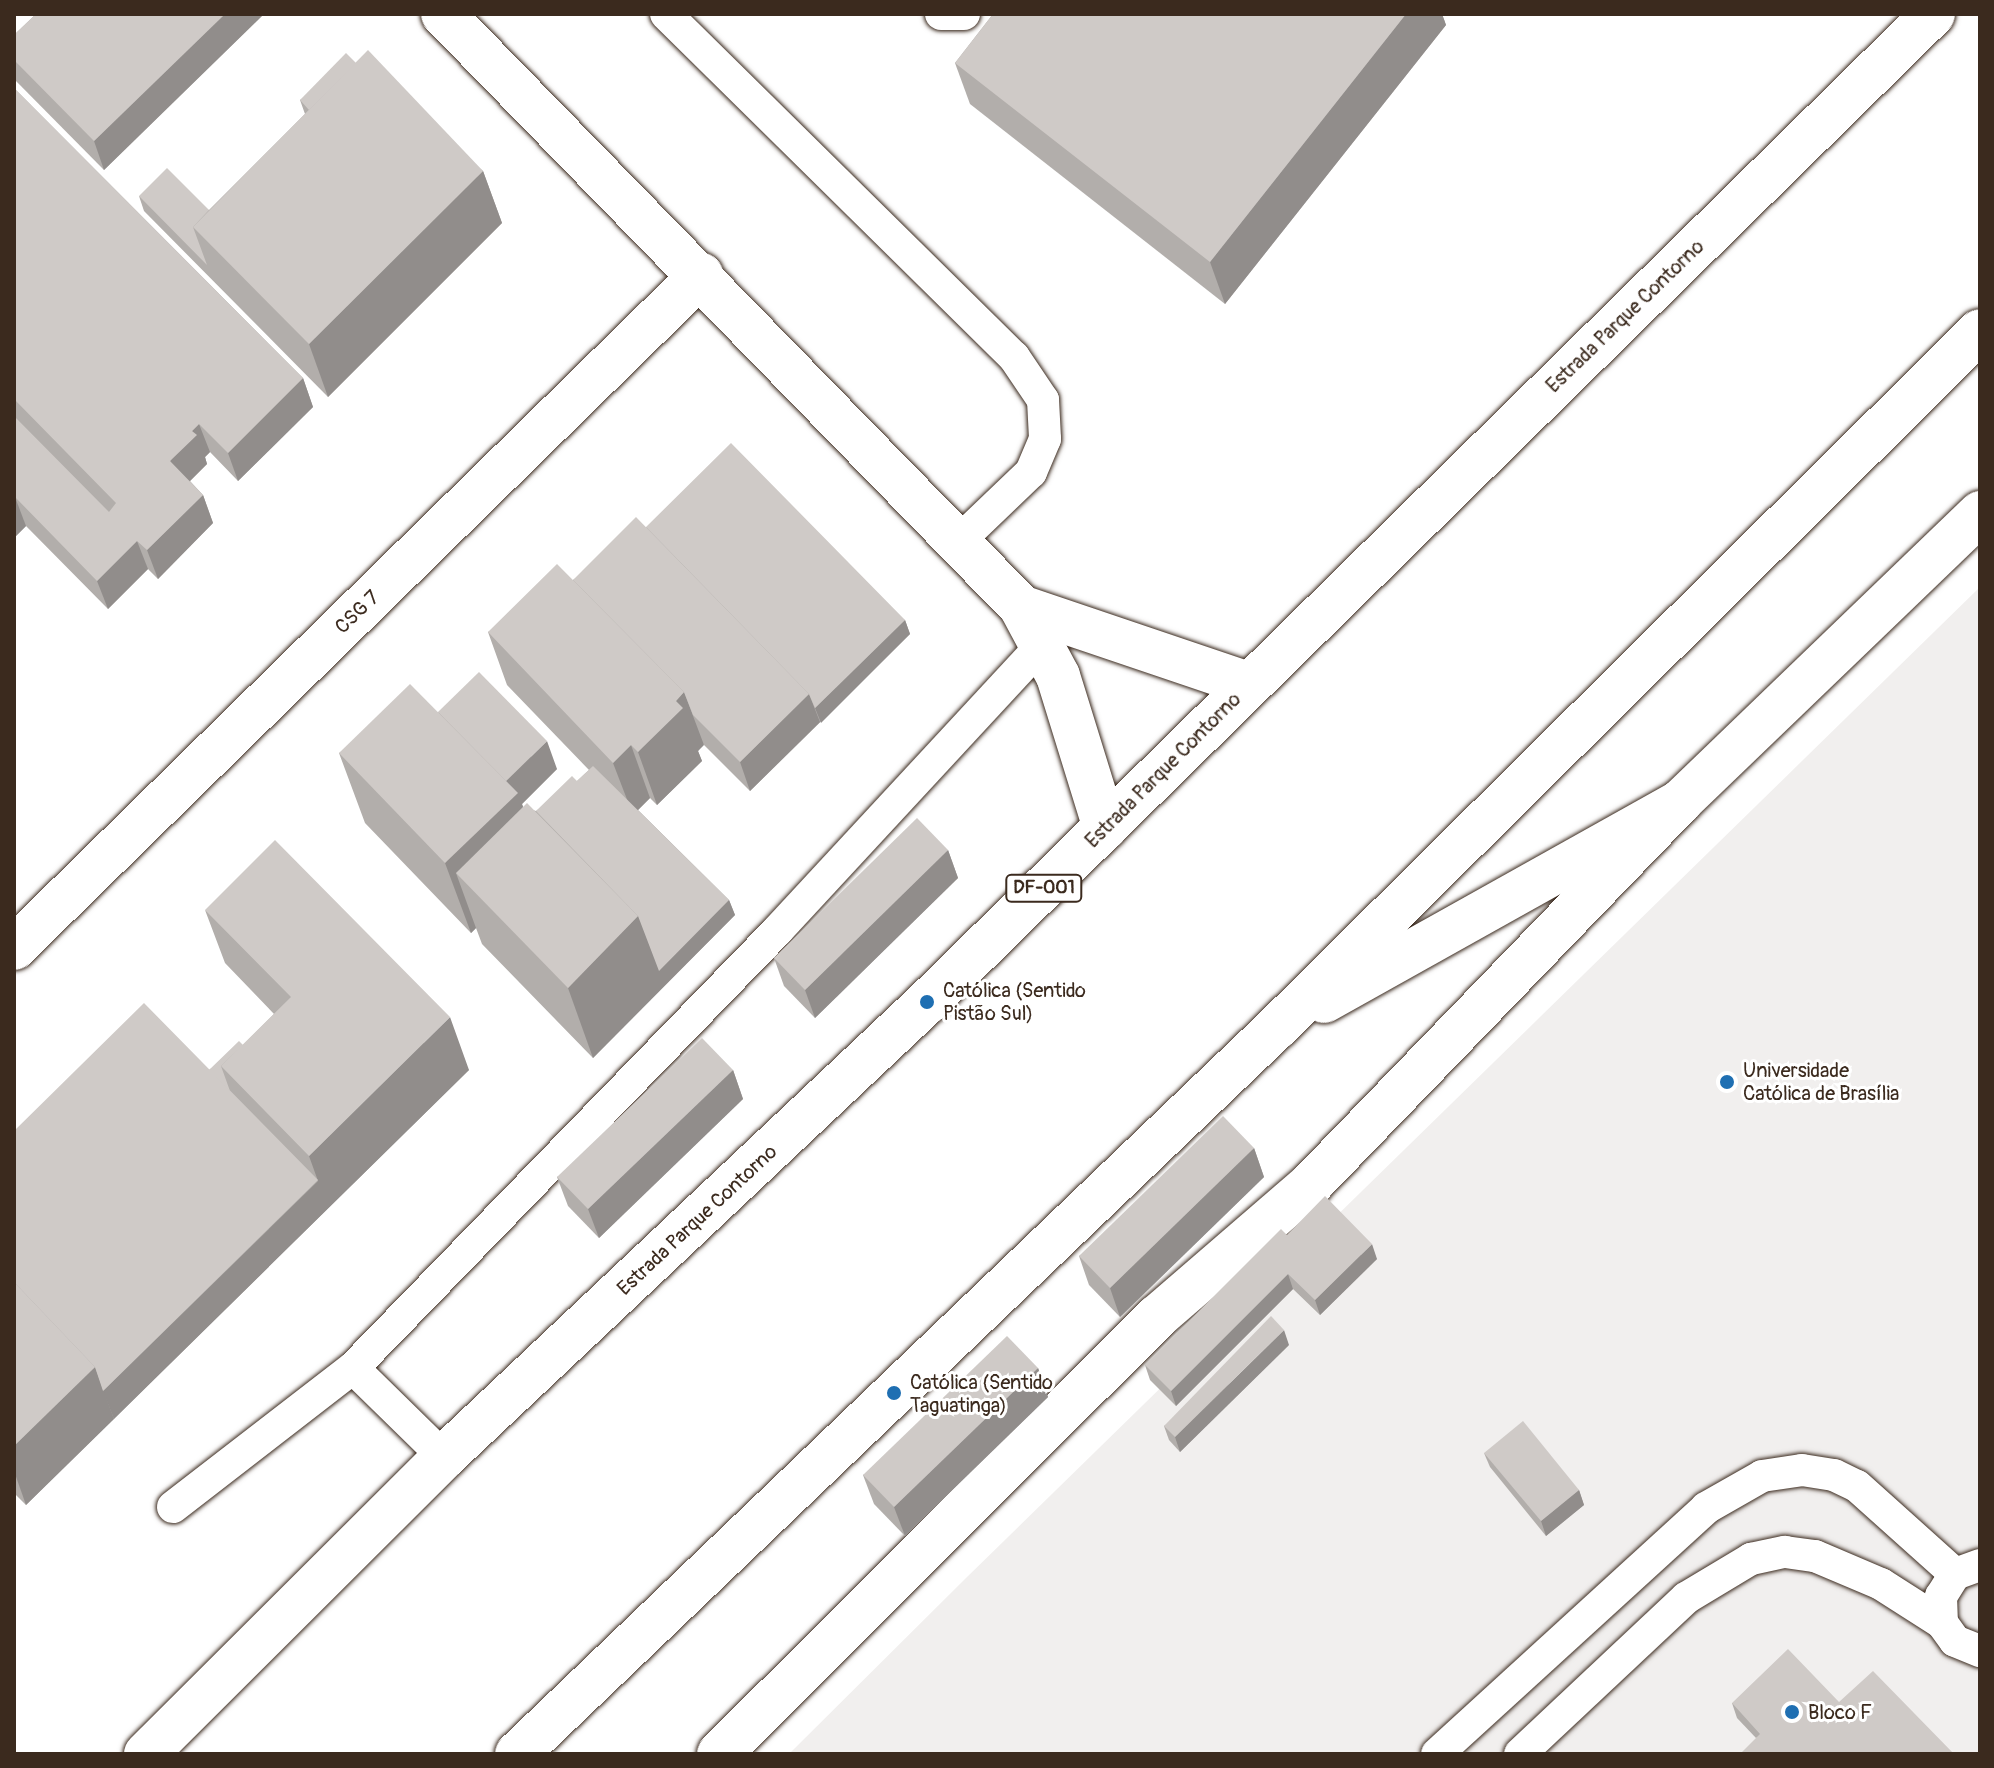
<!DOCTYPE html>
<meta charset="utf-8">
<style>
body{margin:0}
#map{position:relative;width:1994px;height:1768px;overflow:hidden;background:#fff;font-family:Pangolin,sans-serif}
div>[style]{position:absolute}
.built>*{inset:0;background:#f1efee}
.roads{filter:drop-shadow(0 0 2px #3b2a1e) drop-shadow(0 0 2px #3b2a1e)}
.service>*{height:32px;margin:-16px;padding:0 16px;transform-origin:16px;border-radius:16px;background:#fff}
.minor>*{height:44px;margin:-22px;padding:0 22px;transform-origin:22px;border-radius:22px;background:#fff}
.trunk>*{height:44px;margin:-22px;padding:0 22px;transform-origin:22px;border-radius:22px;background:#fff}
.wall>*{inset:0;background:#b2aeab}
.shaded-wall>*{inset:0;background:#918d8b}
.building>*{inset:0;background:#cfcac7}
.dots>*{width:22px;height:22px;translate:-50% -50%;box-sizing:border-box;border:4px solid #fff;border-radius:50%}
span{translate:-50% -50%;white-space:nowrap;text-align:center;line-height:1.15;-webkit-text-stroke:6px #fff;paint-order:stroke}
.shield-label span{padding:2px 6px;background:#fff;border:2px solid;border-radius:6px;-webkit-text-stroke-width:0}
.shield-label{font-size:18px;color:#3b2a1e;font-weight:700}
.street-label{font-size:20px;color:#3b2a1e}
.poi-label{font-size:20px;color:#3b2a1e}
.left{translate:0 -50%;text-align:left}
.frame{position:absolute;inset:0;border:16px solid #3b2a1e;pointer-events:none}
</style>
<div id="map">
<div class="built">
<div style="clip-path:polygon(1980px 587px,1980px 1754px,789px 1754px,966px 1578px)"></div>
</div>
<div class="roads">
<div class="service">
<div style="left:666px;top:14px;width:489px;rotate:44.6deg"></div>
<div style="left:1014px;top:357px;width:52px;rotate:56deg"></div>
<div style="left:1043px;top:400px;width:39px;rotate:87deg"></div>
<div style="left:1045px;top:439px;width:36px;rotate:113deg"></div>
<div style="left:1031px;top:472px;width:101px;rotate:136.2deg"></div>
<div style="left:941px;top:14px;width:23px"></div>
<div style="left:353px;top:1368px;width:127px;rotate:44.4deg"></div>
<div style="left:173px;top:1507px;width:227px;rotate:-37.7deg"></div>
<div style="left:353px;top:1368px;width:610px;rotate:-45.86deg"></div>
<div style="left:778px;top:930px;width:408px;rotate:-47.2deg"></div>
<div style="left:1980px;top:1565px;width:27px;rotate:160deg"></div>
<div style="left:1955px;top:1574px;width:26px;rotate:122deg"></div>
<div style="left:1941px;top:1596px;width:27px;rotate:88deg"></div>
<div style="left:1942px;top:1623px;width:22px;rotate:54deg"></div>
<div style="left:1955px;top:1641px;width:27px;rotate:22deg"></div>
<div style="left:1437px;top:1754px;width:365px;rotate:-42.4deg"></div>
<div style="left:1706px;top:1508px;width:64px;rotate:-29.7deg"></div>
<div style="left:1762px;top:1476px;width:40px;rotate:-8.5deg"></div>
<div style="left:1802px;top:1470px;width:32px;rotate:9deg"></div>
<div style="left:1834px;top:1475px;width:25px;rotate:26deg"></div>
<div style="left:1857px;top:1486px;width:132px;rotate:41.9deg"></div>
<div style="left:1520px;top:1754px;width:228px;rotate:-43.2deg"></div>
<div style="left:1686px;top:1598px;width:76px;rotate:-31deg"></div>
<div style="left:1751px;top:1559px;width:35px;rotate:-12deg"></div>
<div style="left:1785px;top:1552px;width:30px;rotate:8deg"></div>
<div style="left:1815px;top:1556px;width:72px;rotate:23deg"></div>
<div style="left:1881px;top:1584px;width:72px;rotate:32.6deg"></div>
</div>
<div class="minor">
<div style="left:443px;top:14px;width:828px;rotate:45.73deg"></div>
<div style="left:1021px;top:607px;width:78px;rotate:61.8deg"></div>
<div style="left:1058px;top:676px;width:159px;rotate:72.8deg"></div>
<div style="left:1021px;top:607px;width:241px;rotate:18.7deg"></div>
<div style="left:14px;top:948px;width:962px;rotate:-44.41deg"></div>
<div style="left:719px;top:1754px;width:619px;rotate:-44.93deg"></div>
<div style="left:1157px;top:1317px;width:205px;rotate:-40.8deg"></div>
<div style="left:1312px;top:1183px;width:530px;rotate:-45.99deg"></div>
<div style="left:1680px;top:802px;width:417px;rotate:-43.9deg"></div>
</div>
<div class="trunk">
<div style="left:1324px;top:1001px;width:408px;rotate:-29.2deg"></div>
<div style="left:146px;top:1754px;width:421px;rotate:-44.9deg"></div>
<div style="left:444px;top:1457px;width:664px;rotate:-43.29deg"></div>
<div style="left:927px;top:1002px;width:1410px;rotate:-44.48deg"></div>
<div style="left:517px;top:1754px;width:1052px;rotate:-43.73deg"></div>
<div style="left:1277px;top:1027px;width:989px;rotate:-44.71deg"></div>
</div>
</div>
<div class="wall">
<div style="clip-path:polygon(36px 14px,264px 14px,104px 170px,14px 79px,14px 35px)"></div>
<div style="clip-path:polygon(993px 14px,1442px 14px,1446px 25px,1225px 304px,970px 104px,955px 63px)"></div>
<div style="clip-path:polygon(356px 63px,483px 171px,502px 223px,328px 397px,144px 211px,139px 196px,209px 210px,305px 114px,300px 100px)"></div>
<div style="clip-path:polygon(14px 88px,303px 378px,313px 407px,238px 481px,210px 452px,205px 457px,207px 464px,190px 481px,203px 495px,213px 523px,158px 579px,148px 569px,108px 609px,26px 526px,14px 538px)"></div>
<div style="clip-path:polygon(646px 527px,905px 620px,910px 634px,750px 791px,703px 744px,698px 751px,702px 761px,657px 805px,650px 798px,638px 810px,729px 900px,735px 915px,593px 1058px,482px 944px,476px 928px,471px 933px,365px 823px,339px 753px,438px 712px,557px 769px,522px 804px,523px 807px,536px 811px,577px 781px,589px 770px,507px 685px,488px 632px,573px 580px)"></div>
<div style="clip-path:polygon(948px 850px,958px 878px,815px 1018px,784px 986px,774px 958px)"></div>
<div style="clip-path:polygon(205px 910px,469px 1070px,26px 1505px,14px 1493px,14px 1131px,209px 1070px,243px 1045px,274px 1014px,225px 963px)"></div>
<div style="clip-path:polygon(733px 1070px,743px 1099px,599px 1238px,568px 1206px,557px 1177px)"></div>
<div style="clip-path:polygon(1254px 1148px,1264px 1177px,1120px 1317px,1089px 1285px,1079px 1256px)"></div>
<div style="clip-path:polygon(1287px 1235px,1377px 1259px,1320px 1315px,1293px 1289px,1176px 1406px,1150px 1380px,1145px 1365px)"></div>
<div style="clip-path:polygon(1289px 1345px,1180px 1452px,1169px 1440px,1164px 1426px)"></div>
<div style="clip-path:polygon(1038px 1368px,1048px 1397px,905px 1536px,874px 1504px,863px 1475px)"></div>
<div style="clip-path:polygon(1484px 1453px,1579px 1490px,1584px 1505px,1546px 1536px,1490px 1467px)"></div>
<div style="clip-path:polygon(1839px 1702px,1756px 1738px,1737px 1718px,1732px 1703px)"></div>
</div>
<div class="shaded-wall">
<div style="clip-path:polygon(225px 14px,264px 14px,104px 170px,94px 141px)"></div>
<div style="clip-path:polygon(1406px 14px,1442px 14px,1446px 25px,1225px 304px,1210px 262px)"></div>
<div style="clip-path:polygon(483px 171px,502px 223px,328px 397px,309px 344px)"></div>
<div style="clip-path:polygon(303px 378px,313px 407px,238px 481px,228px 453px)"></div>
<div style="clip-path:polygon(199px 424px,210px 452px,205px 457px,207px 464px,181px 490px,170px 461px,192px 431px)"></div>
<div style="clip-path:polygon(203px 495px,213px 523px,158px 579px,147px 550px)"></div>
<div style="clip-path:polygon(15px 497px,26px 526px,14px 538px,14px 499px)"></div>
<div style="clip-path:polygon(137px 541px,148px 569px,108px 609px,97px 581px)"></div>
<div style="clip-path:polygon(905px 620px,910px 634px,821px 723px,815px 708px)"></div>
<div style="clip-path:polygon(684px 692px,704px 745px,698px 751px,702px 761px,657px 805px,638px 752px,676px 701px)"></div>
<div style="clip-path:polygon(809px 694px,820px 722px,750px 791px,740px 762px)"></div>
<div style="clip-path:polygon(547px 741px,557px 769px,522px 804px,543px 863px,456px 873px,476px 928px,471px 933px,445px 863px,493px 794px)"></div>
<div style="clip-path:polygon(631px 745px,650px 798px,633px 815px,613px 763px)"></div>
<div style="clip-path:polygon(948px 850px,958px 878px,815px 1018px,805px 990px)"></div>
<div style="clip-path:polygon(729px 900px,735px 915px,593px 1058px,568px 988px,638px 916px)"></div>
<div style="clip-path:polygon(450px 1017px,469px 1070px,114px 1419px,103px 1391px,318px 1181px,309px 1156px)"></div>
<div style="clip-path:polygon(733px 1070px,743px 1099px,599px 1238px,588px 1209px)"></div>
<div style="clip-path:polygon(1254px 1148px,1264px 1177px,1120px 1317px,1110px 1288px)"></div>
<div style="clip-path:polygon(1372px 1244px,1377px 1259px,1320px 1315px,1315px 1300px)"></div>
<div style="clip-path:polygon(1288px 1274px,1293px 1289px,1176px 1406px,1171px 1391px)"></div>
<div style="clip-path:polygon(1284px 1330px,1289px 1345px,1180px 1452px,1175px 1437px)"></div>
<div style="clip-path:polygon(95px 1367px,114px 1419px,26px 1505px,14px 1471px,14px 1446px)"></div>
<div style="clip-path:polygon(1038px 1368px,1048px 1397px,905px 1536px,894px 1507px)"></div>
<div style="clip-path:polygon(1579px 1490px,1584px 1505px,1546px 1536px,1541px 1521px)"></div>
</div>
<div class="building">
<div style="clip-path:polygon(36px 14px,225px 14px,94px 141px,14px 60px,14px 35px)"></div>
<div style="clip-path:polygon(993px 14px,1406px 14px,1210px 262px,955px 63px)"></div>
<div style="clip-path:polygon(368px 50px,483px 171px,309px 344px,193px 227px)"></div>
<div style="clip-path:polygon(346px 53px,356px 63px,309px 110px,300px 100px)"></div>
<div style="clip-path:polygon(14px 88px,303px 378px,228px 453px,199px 424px,192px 431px,197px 435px,170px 461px,203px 495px,147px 550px,137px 541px,97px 581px,15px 497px,14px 499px,14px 416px,109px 512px,116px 503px,14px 399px)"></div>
<div style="clip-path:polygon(167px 168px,209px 210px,193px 227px,207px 265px,139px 196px)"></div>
<div style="clip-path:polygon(731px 443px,905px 620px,815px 708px,809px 694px,646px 527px)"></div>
<div style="clip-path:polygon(636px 517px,809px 694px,740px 762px,693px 715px,684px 692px,573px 580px)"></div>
<div style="clip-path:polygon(557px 564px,684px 692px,676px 701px,683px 708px,638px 752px,631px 745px,613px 763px,488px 632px)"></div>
<div style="clip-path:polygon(479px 672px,547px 741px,506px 781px,438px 712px)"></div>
<div style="clip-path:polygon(410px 684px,518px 793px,445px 863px,339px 753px)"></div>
<div style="clip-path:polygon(593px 766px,729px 900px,659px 971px,638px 916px,536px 811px,572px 776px,577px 781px)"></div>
<div style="clip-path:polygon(527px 803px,638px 916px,568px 988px,456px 873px)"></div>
<div style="clip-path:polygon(917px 818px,948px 850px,805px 990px,774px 958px)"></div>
<div style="clip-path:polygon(275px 840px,450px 1017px,309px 1156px,221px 1066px,291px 997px,205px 910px)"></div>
<div style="clip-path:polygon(144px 1003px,318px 1180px,103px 1391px,95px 1367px,14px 1282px,14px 1131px)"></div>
<div style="clip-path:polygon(702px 1038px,733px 1070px,588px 1209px,557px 1177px)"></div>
<div style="clip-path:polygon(239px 1041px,243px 1045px,221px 1066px,230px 1091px,209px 1070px)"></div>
<div style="clip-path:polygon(1223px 1116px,1254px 1148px,1110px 1288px,1079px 1256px)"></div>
<div style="clip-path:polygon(1325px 1196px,1372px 1244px,1315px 1300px,1288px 1274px,1171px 1391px,1145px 1365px,1281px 1229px,1287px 1235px)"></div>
<div style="clip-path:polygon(14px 1282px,95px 1367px,14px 1446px)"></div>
<div style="clip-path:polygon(1271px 1316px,1284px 1330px,1175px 1437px,1164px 1426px)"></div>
<div style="clip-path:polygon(1007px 1336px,1038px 1368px,894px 1507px,863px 1475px)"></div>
<div style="clip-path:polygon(1523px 1421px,1579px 1490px,1541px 1521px,1484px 1453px)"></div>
<div style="clip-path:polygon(1788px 1649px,1839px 1702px,1873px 1671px,1954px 1754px,1740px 1754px,1760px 1734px,1732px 1703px)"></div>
</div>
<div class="dots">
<div style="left:927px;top:1002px;background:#1f6fb2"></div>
<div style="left:1727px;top:1082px;background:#1f6fb2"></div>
<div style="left:894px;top:1393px;background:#1f6fb2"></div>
<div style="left:1792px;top:1712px;background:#1f6fb2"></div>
</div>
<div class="shield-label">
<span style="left:1044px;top:888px">DF-001</span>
</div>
<div class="street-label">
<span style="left:1625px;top:316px;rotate:-44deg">Estrada Parque Contorno</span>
<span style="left:357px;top:612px;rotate:-44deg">CSG 7</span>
<span style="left:1163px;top:770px;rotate:-45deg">Estrada Parque Contorno</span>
<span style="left:697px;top:1220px;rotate:-43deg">Estrada Parque Contorno</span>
</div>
<div class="poi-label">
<span class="left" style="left:943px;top:1002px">Católica (Sentido<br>Pistão Sul)</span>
<span class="left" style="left:1743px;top:1082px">Universidade<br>Católica de Brasília</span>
<span class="left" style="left:910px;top:1394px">Católica (Sentido<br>Taguatinga)</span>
<span class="left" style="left:1808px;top:1712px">Bloco F</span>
</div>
<div class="frame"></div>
</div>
